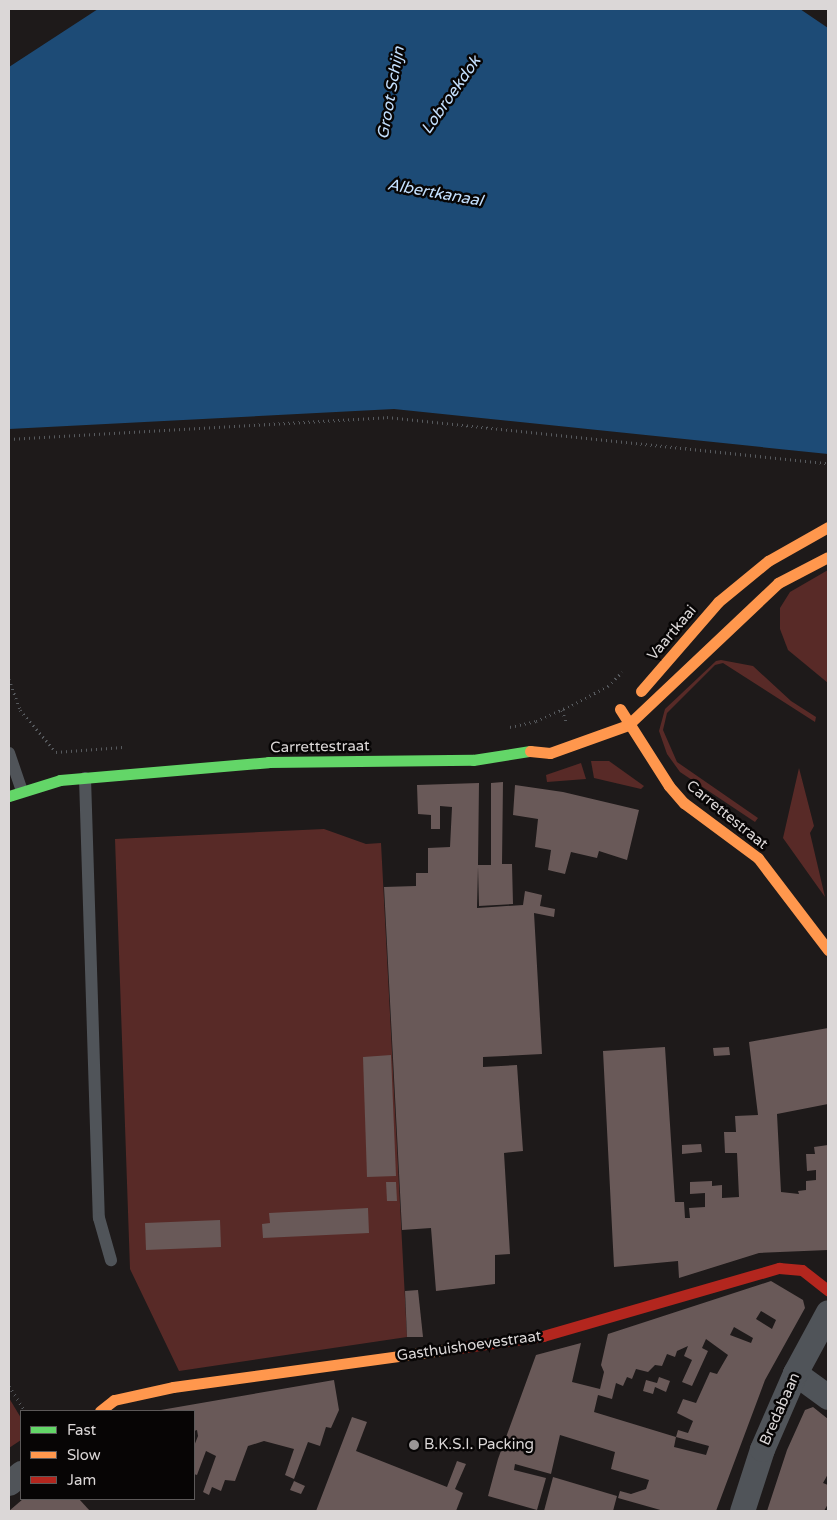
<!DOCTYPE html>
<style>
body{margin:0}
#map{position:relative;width:837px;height:1520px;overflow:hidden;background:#1e1a1a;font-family:"Varela Round",sans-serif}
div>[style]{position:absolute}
.green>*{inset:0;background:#582a27}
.water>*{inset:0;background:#1d4b76}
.building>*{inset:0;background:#695958}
.path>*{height:3px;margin-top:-1.5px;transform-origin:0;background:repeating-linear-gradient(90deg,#575a5e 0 1px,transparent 0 5px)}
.lane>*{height:12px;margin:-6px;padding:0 6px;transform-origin:6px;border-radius:6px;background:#505459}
.street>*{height:25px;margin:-12.5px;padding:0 12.5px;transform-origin:12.5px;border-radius:12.5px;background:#505459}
.fast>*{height:11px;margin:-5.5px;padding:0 5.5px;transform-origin:5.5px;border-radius:5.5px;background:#63d668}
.slow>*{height:11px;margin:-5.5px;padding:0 5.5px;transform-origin:5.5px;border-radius:5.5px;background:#ff974d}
.jam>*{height:11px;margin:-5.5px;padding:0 5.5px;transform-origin:5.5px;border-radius:5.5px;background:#b3261e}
.dots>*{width:14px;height:14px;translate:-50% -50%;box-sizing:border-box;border:2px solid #070505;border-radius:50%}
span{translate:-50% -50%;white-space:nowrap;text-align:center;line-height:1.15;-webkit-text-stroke:5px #070505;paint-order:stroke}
.street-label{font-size:15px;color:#dbd7d7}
.poi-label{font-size:15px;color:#dbd7d7}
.left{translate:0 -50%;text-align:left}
.water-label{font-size:16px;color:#c5e1ff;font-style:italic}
.frame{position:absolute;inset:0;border:10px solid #dbd7d7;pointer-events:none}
.legend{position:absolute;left:20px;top:1410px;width:175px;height:90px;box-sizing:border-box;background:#070505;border:1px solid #5c5959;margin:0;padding:6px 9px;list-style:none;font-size:15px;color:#dbd7d7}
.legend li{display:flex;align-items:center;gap:10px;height:25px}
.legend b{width:25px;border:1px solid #5c5959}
</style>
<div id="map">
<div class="green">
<div style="clip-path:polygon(828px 570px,828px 683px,788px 650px,780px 629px,780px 608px,790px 592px)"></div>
<div style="clip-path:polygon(721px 660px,753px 666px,791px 701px,816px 717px,815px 722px,723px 663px,715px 665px,667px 713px,663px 730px,677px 762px,758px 818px,755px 822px,680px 772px,667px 754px,659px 731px,665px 709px,716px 661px)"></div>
<div style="clip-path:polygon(591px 761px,609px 761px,644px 786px,641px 789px,594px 778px)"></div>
<div style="clip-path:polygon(581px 763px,586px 779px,547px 782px,546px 775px)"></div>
<div style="clip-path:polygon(799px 768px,814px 826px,810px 833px,825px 897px,783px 838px)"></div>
<div style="clip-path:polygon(324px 829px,366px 844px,381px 843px,407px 1337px,179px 1371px,130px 1269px,115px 839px)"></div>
<div style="clip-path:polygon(9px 1398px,21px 1418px,21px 1440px,9px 1448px)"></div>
</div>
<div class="water">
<div style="clip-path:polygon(98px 9px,800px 9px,828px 28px,828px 454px,394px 409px,9px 429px,9px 67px)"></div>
</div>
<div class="building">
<div style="clip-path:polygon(503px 782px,502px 864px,512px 864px,513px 904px,479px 906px,478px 867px,477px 908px,523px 905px,525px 891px,542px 895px,540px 906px,555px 909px,554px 917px,534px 913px,542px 1054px,483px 1057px,483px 1067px,517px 1065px,523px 1151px,504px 1153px,510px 1254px,495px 1255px,495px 1284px,436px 1291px,431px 1228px,402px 1230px,384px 887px,416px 886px,416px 873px,428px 873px,428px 848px,450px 847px,452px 807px,440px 806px,440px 829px,431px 829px,431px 815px,418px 814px,417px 785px,479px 783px,478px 865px,491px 865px,491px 783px)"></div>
<div style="clip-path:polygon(515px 785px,563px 792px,639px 810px,627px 860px,599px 851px,597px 858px,571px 852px,565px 874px,548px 870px,551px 850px,535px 847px,538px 819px,513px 815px)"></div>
<div style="clip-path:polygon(828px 1028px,828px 1104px,777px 1114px,781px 1192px,799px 1194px,798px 1191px,806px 1190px,806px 1181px,816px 1180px,816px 1170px,807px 1171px,806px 1154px,815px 1154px,814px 1147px,828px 1145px,828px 1250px,759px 1253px,679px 1278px,678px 1261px,614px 1267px,603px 1051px,665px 1047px,675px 1202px,684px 1202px,685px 1218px,690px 1218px,689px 1208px,705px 1207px,705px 1193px,690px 1194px,690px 1182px,712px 1181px,712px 1186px,722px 1185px,722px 1198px,739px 1197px,737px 1153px,725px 1153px,724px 1132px,736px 1132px,735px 1116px,758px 1115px,749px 1042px)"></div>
<div style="clip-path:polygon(729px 1047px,730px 1055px,714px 1056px,713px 1048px)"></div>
<div style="clip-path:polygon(391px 1055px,396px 1176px,367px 1177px,363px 1057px)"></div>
<div style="clip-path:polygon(701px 1144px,702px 1152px,682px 1154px,682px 1145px)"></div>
<div style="clip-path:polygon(386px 1182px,396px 1182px,397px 1201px,387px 1201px)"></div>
<div style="clip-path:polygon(368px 1208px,369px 1233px,263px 1238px,262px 1224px,270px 1223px,269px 1213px)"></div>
<div style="clip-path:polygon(220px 1220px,221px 1247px,146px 1250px,145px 1223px)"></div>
<div style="clip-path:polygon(evenodd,771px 1281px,803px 1300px,805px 1308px,765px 1380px,716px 1511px,664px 1511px,618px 1498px,620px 1491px,631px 1494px,646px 1489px,649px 1480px,611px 1469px,615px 1452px,560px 1435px,551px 1474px,515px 1464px,514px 1470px,546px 1478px,537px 1510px,488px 1496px,498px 1459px,536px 1355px,581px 1343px,572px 1382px,600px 1389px,604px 1372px,601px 1365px,608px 1334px,771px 1281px,761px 1311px,776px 1320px,772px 1329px,756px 1319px,761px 1311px,771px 1281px,734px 1327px,753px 1338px,751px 1343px,730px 1335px,734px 1327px,771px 1281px,706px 1339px,728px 1355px,717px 1374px,710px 1372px,696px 1403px,683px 1399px,677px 1413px,693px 1421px,688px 1433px,678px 1430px,676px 1437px,709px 1446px,706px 1455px,674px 1447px,676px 1437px,594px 1412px,598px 1395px,612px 1399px,616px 1383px,623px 1386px,627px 1377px,632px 1379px,636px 1369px,648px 1372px,655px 1365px,662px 1366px,667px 1354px,675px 1357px,677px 1351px,688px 1346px,684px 1356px,692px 1360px,682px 1382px,692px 1386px,708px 1351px,702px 1348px,706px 1339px)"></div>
<div style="clip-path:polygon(418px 1290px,423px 1337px,407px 1337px,405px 1291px)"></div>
<div style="clip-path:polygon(659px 1377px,670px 1381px,666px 1392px,655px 1387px,653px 1394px,643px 1391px,646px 1380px,657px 1383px)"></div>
<div style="clip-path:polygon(334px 1380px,339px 1410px,331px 1428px,326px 1427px,320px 1446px,308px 1442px,294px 1479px,285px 1475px,294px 1449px,264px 1441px,248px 1446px,235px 1481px,225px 1480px,221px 1491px,212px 1487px,209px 1495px,203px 1492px,216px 1456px,206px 1451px,197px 1475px,194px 1474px,194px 1446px,198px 1436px,197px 1430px,194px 1431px,194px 1411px,155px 1411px)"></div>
<div style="clip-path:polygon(813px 1407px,828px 1419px,828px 1474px,823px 1483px,828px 1485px,828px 1504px,824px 1511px,767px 1511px,787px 1450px,805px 1410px)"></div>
<div style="clip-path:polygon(352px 1417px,367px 1422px,356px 1451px,447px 1487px,457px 1461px,466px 1464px,455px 1489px,463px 1493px,456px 1511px,316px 1511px)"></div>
<div style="clip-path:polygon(553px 1477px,617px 1496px,613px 1511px,544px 1511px)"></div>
<div style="clip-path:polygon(294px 1481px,305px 1486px,301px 1494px,290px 1490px)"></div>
<div style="clip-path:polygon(23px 1499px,79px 1499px,90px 1511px,9px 1511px)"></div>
</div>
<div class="path">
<div style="left:9px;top:439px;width:379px;rotate:-3.3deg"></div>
<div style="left:387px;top:417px;width:443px;rotate:6deg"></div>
<div style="left:9px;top:679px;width:33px;rotate:70deg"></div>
<div style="left:20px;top:710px;width:55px;rotate:49.4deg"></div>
<div style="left:56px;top:752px;width:67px;rotate:-4.3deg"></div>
<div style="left:562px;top:710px;width:12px;rotate:70deg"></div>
<div style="left:510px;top:727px;width:27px;rotate:-13deg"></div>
<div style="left:536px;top:721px;width:39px;rotate:-24deg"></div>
<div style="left:572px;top:705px;width:41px;rotate:-27.8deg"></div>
<div style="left:608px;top:686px;width:20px;rotate:-45deg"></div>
<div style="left:9px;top:1386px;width:30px;rotate:57deg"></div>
</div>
<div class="lane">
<div style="left:9px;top:753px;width:40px;rotate:71.1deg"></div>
<div style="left:85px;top:778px;width:440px;rotate:88.2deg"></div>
<div style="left:99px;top:1218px;width:44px;rotate:74.1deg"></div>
</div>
<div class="street">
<div style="left:795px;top:1373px;width:41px;rotate:36deg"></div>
<div style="left:9px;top:1483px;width:16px;rotate:-40deg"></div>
<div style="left:742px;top:1511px;width:65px;rotate:-72.1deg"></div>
<div style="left:762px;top:1449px;width:83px;rotate:-66.5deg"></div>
<div style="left:795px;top:1373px;width:69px;rotate:-61.6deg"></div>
</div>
<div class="fast">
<div style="left:9px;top:796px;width:53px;rotate:-17.4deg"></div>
<div style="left:60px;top:780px;width:209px;rotate:-4.9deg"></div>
<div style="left:268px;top:762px;width:205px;rotate:-0.6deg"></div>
<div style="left:473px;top:760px;width:58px;rotate:-9deg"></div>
</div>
<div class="slow">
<div style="left:641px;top:691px;width:118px;rotate:-49.1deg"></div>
<div style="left:718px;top:602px;width:65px;rotate:-39.4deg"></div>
<div style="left:768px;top:561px;width:69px;rotate:-29.5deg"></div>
<div style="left:620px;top:709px;width:91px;rotate:57.5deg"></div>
<div style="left:669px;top:786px;width:23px;rotate:49deg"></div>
<div style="left:684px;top:803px;width:92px;rotate:36.6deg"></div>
<div style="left:758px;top:858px;width:116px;rotate:52.7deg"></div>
<div style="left:530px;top:751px;width:20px;rotate:6deg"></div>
<div style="left:550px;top:753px;width:83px;rotate:-19.7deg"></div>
<div style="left:628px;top:725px;width:207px;rotate:-43.4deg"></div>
<div style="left:778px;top:583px;width:56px;rotate:-27.5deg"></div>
<div style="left:100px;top:1411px;width:18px;rotate:-38deg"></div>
<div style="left:114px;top:1400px;width:60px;rotate:-12.4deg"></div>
<div style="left:173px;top:1387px;width:288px;rotate:-7.8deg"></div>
</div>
<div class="jam">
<div style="left:458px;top:1348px;width:86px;rotate:-8deg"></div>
<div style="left:543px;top:1336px;width:246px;rotate:-16.1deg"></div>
<div style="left:779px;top:1268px;width:23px;rotate:5deg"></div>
<div style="left:802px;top:1270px;width:33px;rotate:38deg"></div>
</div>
<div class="dots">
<div style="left:414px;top:1445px;background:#999595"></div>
</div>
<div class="street-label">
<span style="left:672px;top:633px;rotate:-50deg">Vaartkaai</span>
<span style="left:320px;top:747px;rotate:-1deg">Carrettestraat</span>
<span style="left:727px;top:815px;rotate:39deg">Carrettestraat</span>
<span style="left:469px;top:1346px;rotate:-8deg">Gasthuishoevestraat</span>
<span style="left:780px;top:1409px;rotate:-66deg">Bredabaan</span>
</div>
<div class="poi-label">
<span class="left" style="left:424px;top:1445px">B.K.S.I. Packing</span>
</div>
<div class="water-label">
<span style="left:391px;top:93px;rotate:-80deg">Groot Schijn</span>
<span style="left:451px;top:95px;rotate:-55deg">Lobroekdok</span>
<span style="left:435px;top:193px;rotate:10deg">Albertkanaal</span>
</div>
<div class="frame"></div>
<ul class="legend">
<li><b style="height:6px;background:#63d668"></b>Fast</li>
<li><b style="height:6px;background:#ff974d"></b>Slow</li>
<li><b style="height:6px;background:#b3261e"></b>Jam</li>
</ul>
</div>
